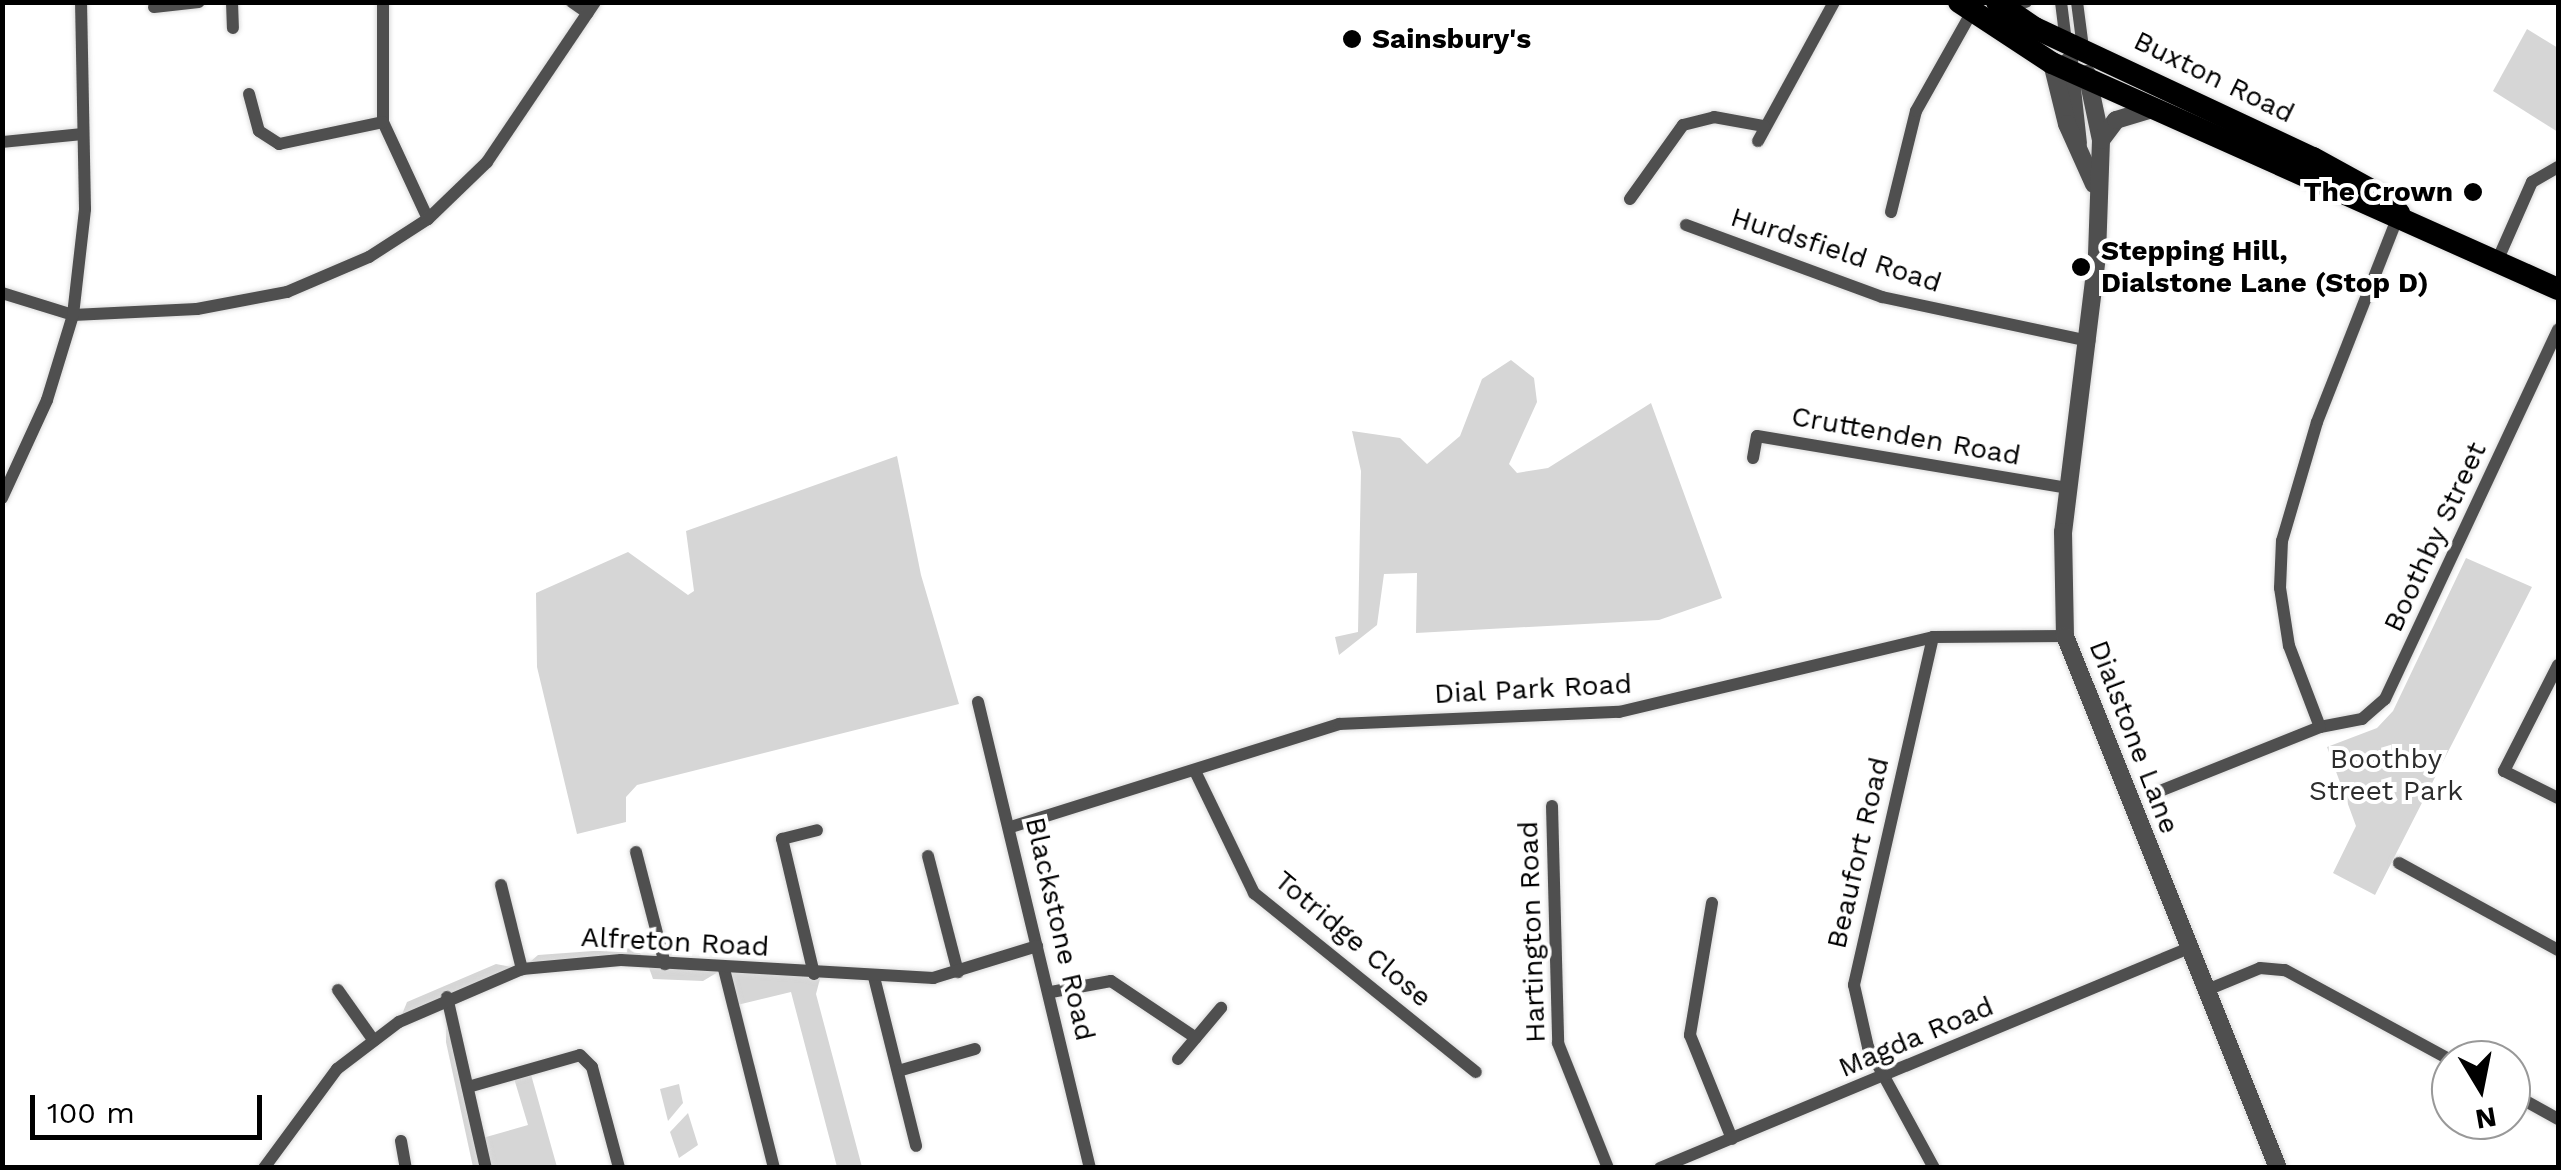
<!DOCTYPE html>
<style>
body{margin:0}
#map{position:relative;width:2561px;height:1170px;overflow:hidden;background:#fff;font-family:"Work Sans",sans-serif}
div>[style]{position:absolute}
.green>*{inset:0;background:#d6d6d6}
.roads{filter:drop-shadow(0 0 2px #dbdbdb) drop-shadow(0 0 2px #dbdbdb)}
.minor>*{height:12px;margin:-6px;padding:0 6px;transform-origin:6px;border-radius:6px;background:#4f4f4f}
.tertiary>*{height:18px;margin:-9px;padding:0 9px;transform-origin:9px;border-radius:9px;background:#4f4f4f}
.trunk>*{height:22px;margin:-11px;padding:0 11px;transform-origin:11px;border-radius:11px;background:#000}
.dots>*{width:28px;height:28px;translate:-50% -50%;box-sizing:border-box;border:5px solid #fff;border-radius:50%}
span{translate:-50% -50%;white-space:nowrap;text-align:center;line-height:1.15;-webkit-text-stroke:8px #fff;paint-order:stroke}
.poi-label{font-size:28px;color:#000;font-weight:700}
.left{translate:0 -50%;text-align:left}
.right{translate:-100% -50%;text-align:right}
.street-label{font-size:28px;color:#000}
.park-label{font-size:28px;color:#2d2d2d}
.frame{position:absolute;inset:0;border:5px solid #000;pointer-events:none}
.north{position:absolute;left:2431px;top:1040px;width:100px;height:100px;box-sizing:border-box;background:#fff;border:2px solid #999;border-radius:50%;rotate:170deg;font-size:28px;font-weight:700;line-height:40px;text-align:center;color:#000}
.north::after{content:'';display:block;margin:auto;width:35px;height:45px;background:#000;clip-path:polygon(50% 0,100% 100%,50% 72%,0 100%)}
.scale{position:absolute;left:30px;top:1095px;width:232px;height:45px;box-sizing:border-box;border:5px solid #000;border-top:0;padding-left:12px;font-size:30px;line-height:35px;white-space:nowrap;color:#000;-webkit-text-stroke:8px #fff;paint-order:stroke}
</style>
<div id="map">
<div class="green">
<div style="clip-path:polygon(2527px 29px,2558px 48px,2558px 132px,2493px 91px)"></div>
<div style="clip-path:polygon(1511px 360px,1534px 378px,1537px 402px,1509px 464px,1517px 473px,1548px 468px,1651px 403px,1722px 598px,1659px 620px,1416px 633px,1417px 573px,1384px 574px,1377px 625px,1339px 655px,1335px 637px,1358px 632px,1361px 471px,1352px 431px,1400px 438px,1427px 464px,1460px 436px,1482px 379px)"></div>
<div style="clip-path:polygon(897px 456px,921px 575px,959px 704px,637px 785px,626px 797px,626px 822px,577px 834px,537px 667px,536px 593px,628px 552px,688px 595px,694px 591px,686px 531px)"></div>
<div style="clip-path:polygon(2466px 558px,2532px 587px,2375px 895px,2333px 873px,2356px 826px,2327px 747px,2377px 728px,2393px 711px)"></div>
<div style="clip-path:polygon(635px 948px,648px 962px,821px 975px,816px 994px,862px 1167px,837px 1167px,791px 992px,733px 1006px,723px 969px,703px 981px,653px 979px,647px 962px,522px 969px,447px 997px,479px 1139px,528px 1125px,513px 1075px,530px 1071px,557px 1167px,473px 1167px,446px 1042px,447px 998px,399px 1022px,407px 1002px,496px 964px,522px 969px,538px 955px)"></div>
<div style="clip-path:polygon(679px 1084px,683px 1103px,668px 1121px,660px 1089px)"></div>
<div style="clip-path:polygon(688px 1113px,698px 1145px,679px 1158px,670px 1132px)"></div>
</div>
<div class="roads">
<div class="minor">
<div style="left:232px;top:2px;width:26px;rotate:88deg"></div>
<div style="left:383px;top:2px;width:120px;rotate:90deg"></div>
<div style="left:383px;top:122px;width:107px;rotate:65.1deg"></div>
<div style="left:572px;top:2px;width:19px;rotate:35deg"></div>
<div style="left:2061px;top:2px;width:40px;rotate:82.9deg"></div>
<div style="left:2077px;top:2px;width:46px;rotate:82.6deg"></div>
<div style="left:154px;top:7px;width:45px;rotate:-6.3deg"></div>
<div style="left:2006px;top:8px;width:21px;rotate:-17deg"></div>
<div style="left:249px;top:94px;width:38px;rotate:75deg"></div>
<div style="left:259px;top:131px;width:24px;rotate:33deg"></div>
<div style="left:279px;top:144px;width:106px;rotate:-11.9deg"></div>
<div style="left:1758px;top:141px;width:158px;rotate:-61.3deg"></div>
<div style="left:2px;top:142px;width:80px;rotate:-5.7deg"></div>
<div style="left:1630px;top:199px;width:91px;rotate:-54.4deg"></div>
<div style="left:1683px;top:125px;width:32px;rotate:-14deg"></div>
<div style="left:1714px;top:117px;width:51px;rotate:10.2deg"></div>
<div style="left:1891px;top:212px;width:104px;rotate:-76.1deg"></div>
<div style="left:1916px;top:111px;width:110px;rotate:-60.6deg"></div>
<div style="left:1686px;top:225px;width:209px;rotate:20.2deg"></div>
<div style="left:1882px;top:297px;width:212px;rotate:12deg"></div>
<div style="left:2498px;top:259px;width:84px;rotate:-66.2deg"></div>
<div style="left:2532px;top:182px;width:30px;rotate:-30deg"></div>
<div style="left:2px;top:293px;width:74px;rotate:17.2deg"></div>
<div style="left:73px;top:315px;width:124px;rotate:-2.8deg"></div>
<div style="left:197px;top:309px;width:92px;rotate:-10.7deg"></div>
<div style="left:287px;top:292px;width:89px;rotate:-23.1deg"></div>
<div style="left:369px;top:257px;width:70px;rotate:-32.8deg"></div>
<div style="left:428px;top:219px;width:82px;rotate:-44deg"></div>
<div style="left:487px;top:162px;width:193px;rotate:-56deg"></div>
<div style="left:1753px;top:458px;width:22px;rotate:-80deg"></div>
<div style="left:1757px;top:436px;width:316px;rotate:9.5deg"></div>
<div style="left:2px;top:498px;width:108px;rotate:-65.3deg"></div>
<div style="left:47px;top:400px;width:89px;rotate:-73deg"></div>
<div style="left:73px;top:315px;width:107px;rotate:-83.5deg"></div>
<div style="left:85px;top:209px;width:207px;rotate:-91.1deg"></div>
<div style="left:1933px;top:637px;width:357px;rotate:102.8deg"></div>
<div style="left:1854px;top:985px;width:64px;rotate:77.3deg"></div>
<div style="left:1868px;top:1047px;width:138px;rotate:61.4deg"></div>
<div style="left:2558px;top:665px;width:119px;rotate:117deg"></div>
<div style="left:2504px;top:771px;width:60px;rotate:26.6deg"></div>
<div style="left:978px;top:702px;width:479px;rotate:76.5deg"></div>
<div style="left:2320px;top:727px;width:43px;rotate:-10.8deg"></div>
<div style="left:2362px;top:719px;width:30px;rotate:-41deg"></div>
<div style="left:2385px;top:699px;width:408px;rotate:-64.9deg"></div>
<div style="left:1195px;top:771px;width:136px;rotate:64.2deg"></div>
<div style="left:1254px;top:893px;width:285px;rotate:38.9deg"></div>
<div style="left:2160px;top:791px;width:172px;rotate:-21.8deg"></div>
<div style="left:2320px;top:727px;width:87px;rotate:-110.9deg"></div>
<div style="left:2289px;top:646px;width:59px;rotate:-98.8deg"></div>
<div style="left:2280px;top:588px;width:47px;rotate:-87.6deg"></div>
<div style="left:2282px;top:541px;width:124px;rotate:-73.6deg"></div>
<div style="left:2317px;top:422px;width:221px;rotate:-68.5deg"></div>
<div style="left:1552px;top:806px;width:237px;rotate:88.5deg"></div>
<div style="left:1558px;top:1043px;width:135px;rotate:68.2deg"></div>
<div style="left:1011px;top:827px;width:344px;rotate:-17.4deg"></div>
<div style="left:1339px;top:724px;width:280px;rotate:-2.5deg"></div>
<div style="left:1619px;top:712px;width:323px;rotate:-13.4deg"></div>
<div style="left:1933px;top:637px;width:132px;rotate:-0.4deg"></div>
<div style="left:636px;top:852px;width:116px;rotate:75.5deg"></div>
<div style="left:928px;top:856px;width:120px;rotate:75.5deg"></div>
<div style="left:2399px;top:863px;width:181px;rotate:28.7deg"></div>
<div style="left:501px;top:885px;width:87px;rotate:76deg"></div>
<div style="left:1712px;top:903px;width:134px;rotate:99.5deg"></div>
<div style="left:1690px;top:1035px;width:112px;rotate:68deg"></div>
<div style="left:724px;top:969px;width:205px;rotate:75.9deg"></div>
<div style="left:814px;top:974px;width:139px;rotate:-103.3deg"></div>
<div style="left:782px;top:839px;width:36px;rotate:-14deg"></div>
<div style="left:874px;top:977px;width:174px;rotate:76deg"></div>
<div style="left:338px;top:990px;width:62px;rotate:54.8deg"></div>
<div style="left:2207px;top:990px;width:57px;rotate:-22.5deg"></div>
<div style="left:2260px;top:968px;width:25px;rotate:5deg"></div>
<div style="left:2285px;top:970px;width:189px;rotate:28.5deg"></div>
<div style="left:1051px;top:992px;width:61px;rotate:-10.4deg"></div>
<div style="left:1111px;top:981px;width:102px;rotate:33.8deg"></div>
<div style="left:447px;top:997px;width:175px;rotate:77.2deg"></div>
<div style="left:1178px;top:1059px;width:67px;rotate:-49.9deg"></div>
<div style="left:898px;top:1071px;width:80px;rotate:-15.9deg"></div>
<div style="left:468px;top:1087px;width:116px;rotate:-15.9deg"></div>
<div style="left:580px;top:1055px;width:17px;rotate:45deg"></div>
<div style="left:592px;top:1067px;width:105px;rotate:75deg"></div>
<div style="left:2511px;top:1093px;width:54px;rotate:29deg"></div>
<div style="left:401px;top:1141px;width:27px;rotate:80deg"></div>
<div style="left:264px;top:1168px;width:123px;rotate:-53.6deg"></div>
<div style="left:337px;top:1069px;width:78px;rotate:-37.2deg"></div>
<div style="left:399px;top:1022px;width:134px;rotate:-23.3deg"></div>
<div style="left:522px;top:969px;width:99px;rotate:-5.2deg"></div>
<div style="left:621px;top:960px;width:313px;rotate:3.3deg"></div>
<div style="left:933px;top:978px;width:109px;rotate:-17.1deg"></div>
<div style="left:1660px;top:1168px;width:573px;rotate:-22.58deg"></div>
</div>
<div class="tertiary">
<div style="left:2069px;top:61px;width:83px;rotate:83.8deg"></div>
<div style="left:2052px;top:63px;width:63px;rotate:76.2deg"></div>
<div style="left:2067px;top:124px;width:66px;rotate:65.8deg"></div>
<div style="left:2087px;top:74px;width:67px;rotate:78deg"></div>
<div style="left:2101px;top:140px;width:116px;rotate:92deg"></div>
<div style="left:2097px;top:256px;width:278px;rotate:97deg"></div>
<div style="left:2063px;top:532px;width:104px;rotate:88.9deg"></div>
<div style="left:2065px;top:636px;width:573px;rotate:68.18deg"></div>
<div style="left:2101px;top:140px;width:25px;rotate:-53deg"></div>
<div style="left:2116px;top:120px;width:39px;rotate:-17deg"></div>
</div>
<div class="trunk">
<div style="left:1959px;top:2px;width:111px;rotate:33.3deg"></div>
<div style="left:2052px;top:63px;width:554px;rotate:24.07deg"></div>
<div style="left:1997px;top:2px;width:46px;rotate:34.4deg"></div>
<div style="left:2035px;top:28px;width:307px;rotate:25.1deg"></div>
<div style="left:2313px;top:158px;width:85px;rotate:28.7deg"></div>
<div style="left:2388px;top:199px;width:18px;rotate:52deg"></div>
</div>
</div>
<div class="dots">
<div style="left:1352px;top:39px;background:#000"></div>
<div style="left:2473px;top:192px;background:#000"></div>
<div style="left:2081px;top:267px;background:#000"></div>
</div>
<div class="poi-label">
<span class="left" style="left:1372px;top:39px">Sainsbury's</span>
<span class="right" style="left:2453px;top:192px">The Crown</span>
<span class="left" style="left:2101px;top:267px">Stepping Hill,<br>Dialstone Lane (Stop D)</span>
</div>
<div class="street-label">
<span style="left:2214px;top:77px;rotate:26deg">Buxton Road</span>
<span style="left:1836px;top:250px;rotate:18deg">Hurdsfield Road</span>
<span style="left:1906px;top:436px;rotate:10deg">Cruttenden Road</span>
<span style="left:2435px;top:537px;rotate:-65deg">Boothby Street</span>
<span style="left:1533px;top:689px;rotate:-3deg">Dial Park Road</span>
<span style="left:2134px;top:737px;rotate:69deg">Dialstone Lane</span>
<span style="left:1858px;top:853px;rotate:-77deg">Beaufort Road</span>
<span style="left:1060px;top:929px;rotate:77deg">Blackstone Road</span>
<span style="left:1532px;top:932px;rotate:-92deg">Hartington Road</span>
<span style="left:1353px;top:939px;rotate:40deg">Totridge Close</span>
<span style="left:675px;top:942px;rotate:3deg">Alfreton Road</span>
<span style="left:1916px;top:1037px;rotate:-23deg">Magda Road</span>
</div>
<div class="park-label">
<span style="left:2386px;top:775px">Boothby<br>Street Park</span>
</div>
<div class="frame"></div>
<div class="north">N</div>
<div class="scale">100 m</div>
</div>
